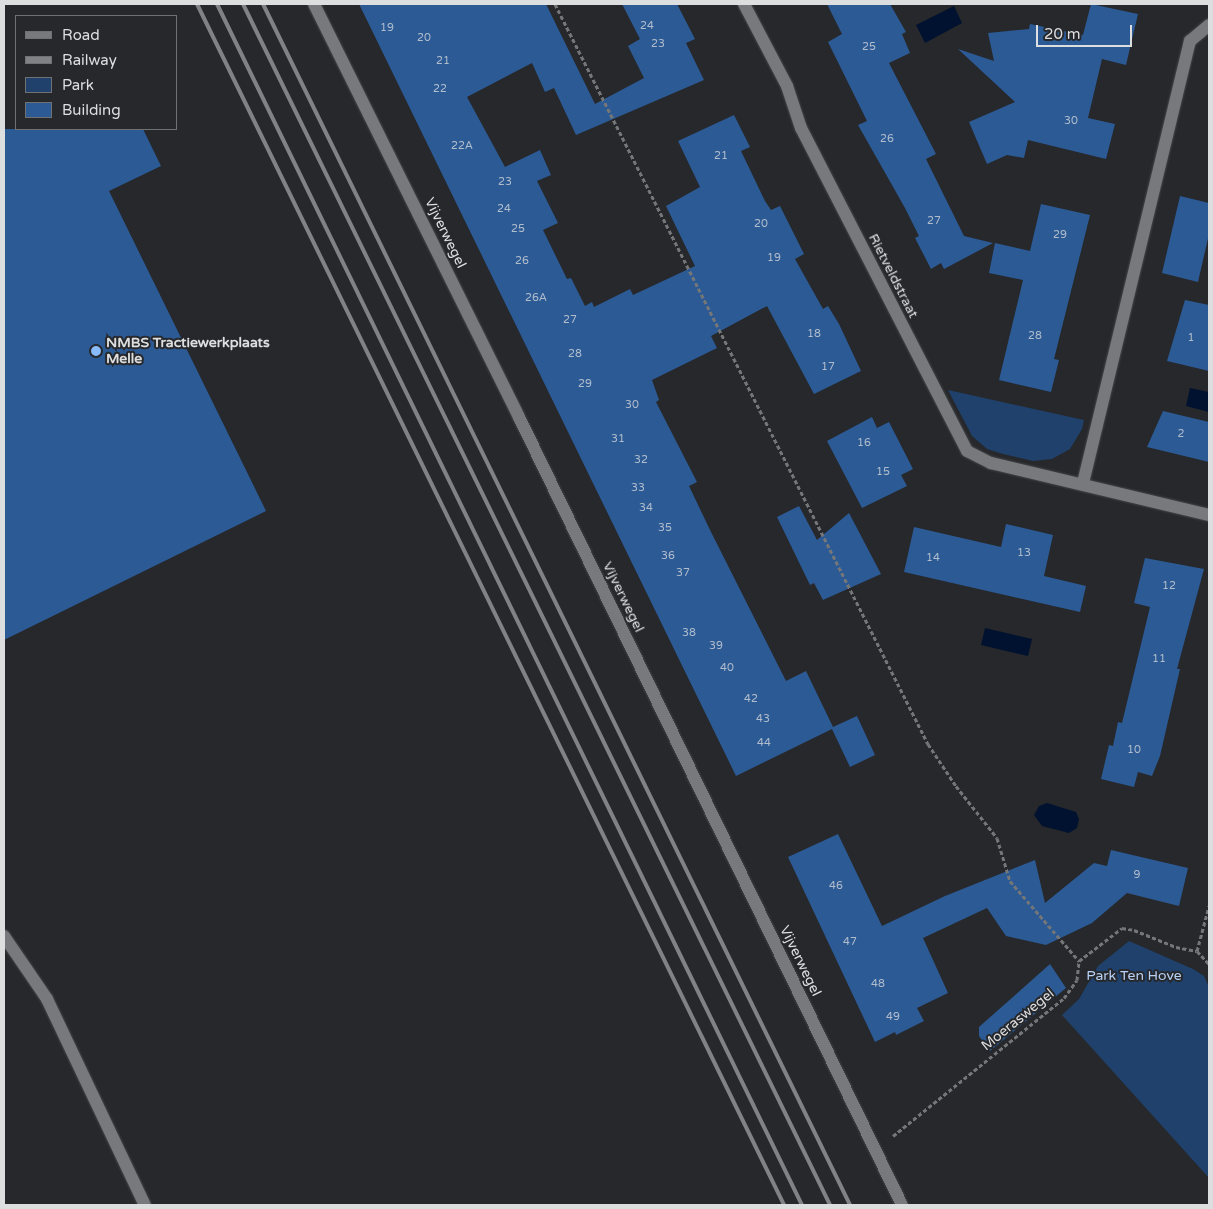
<!DOCTYPE html>
<style>
body{margin:0}
#map{position:relative;width:1213px;height:1209px;overflow:hidden;background:#26282b;font-family:"Varela Round",sans-serif}
div>[style]{position:absolute}
.green>*{inset:0;background:#1f416b}
.water>*{inset:0;background:#00122f}
.building>*{inset:0;background:#2c5a95}
.path>*{height:3px;margin-top:-1.5px;transform-origin:0;background:repeating-linear-gradient(90deg,#747678 0 4px,transparent 0 6.5px)}
.roads{filter:drop-shadow(0 0 1px #454648) drop-shadow(0 0 1px #454648)}
.lane>*{height:12px;margin:-6px;padding:0 6px;transform-origin:6px;border-radius:6px;background:#77797c}
.street>*{height:12px;margin:-6px;padding:0 6px;transform-origin:6px;border-radius:6px;background:#77797c}
.rail>*{height:4px;margin:-2px;padding:0 2px;transform-origin:2px;border-radius:2px;background:#818285}
.dots>*{width:14px;height:14px;translate:-50% -50%;box-sizing:border-box;border:2px solid #26282b;border-radius:50%}
span{translate:-50% -50%;white-space:nowrap;text-align:center;line-height:1.15;-webkit-text-stroke:4px #26282b;paint-order:stroke}
.number-label{font-size:11px;color:#b1bdcd}
.number-label span{-webkit-text-stroke-width:0}
.street-label{font-size:14px;color:#dddee0}
.poi-label{font-size:14px;color:#dddee0;font-weight:700}
.left{translate:0 -50%;text-align:left}
.park-label{font-size:14px;color:#b7d0f3}
.frame{position:absolute;inset:0;border:5px solid #dddee0;pointer-events:none}
.legend{position:absolute;left:15px;top:15px;width:162px;height:115px;box-sizing:border-box;background:#26282b;border:1px solid #6f7173;margin:0;padding:6px 9px;list-style:none;font-size:15px;color:#dddee0}
.legend li{display:flex;align-items:center;gap:10px;height:25px}
.legend b{width:25px;border:1px solid #6f7173}
.scale{position:absolute;left:1036px;top:25px;width:96px;height:22px;box-sizing:border-box;border:2px solid #dddee0;border-top:0;padding-left:6px;font-size:15px;line-height:18px;white-space:nowrap;color:#dddee0;-webkit-text-stroke:4px #26282b;paint-order:stroke}
</style>
<div id="map">
<div class="green">
<div style="clip-path:polygon(948px 390px,1084px 420px,1082px 429px,1070px 449px,1052px 459px,1033px 461px,1003px 454px,987px 449px,972px 436px)"></div>
<div style="clip-path:polygon(1129px 941px,1193px 969px,1204px 976px,1209px 987px,1209px 1178px,1062px 1015px,1079px 999px,1098px 966px)"></div>
</div>
<div class="water">
<div style="clip-path:polygon(954px 6px,962px 23px,925px 43px,916px 25px)"></div>
<div style="clip-path:polygon(1190px 388px,1209px 392px,1209px 412px,1186px 406px)"></div>
<div style="clip-path:polygon(985px 628px,1032px 639px,1028px 656px,981px 645px)"></div>
<div style="clip-path:polygon(1047px 803px,1076px 812px,1079px 819px,1077px 828px,1069px 833px,1042px 826px,1034px 815px,1039px 806px)"></div>
</div>
<div class="building">
<div style="clip-path:polygon(359px 4px,546px 4px,595px 104px,644px 78px,628px 46px,640px 39px,622px 4px,677px 4px,695px 39px,686px 43px,704px 80px,576px 135px,554px 88px,545px 92px,532px 63px,467px 97px,505px 167px,540px 150px,551px 175px,537px 181px,558px 223px,543px 230px,567px 279px,571px 278px,585px 306px,592px 302px,594px 307px,630px 289px,633px 295px,695px 266px,666px 206px,700px 187px,678px 141px,734px 115px,750px 147px,741px 151px,765px 201px,771px 210px,780px 206px,804px 254px,795px 259px,823px 309px,828px 306px,839px 324px,861px 371px,814px 394px,767px 306px,711px 336px,717px 348px,652px 380px,659px 400px,656px 402px,697px 482px,689px 486px,711px 532px,786px 681px,806px 671px,833px 727px,857px 716px,875px 755px,850px 767px,832px 729px,736px 776px)"></div>
<div style="clip-path:polygon(827px 4px,890px 4px,906px 32px,902px 34px,910px 53px,889px 63px,936px 154px,926px 159px,964px 236px,993px 243px,944px 269px,941px 263px,931px 269px,915px 238px,919px 236px,905px 208px,858px 125px,867px 121px,828px 42px,842px 34px)"></div>
<div style="clip-path:polygon(1091px 4px,1138px 14px,1126px 65px,1102px 59px,1088px 118px,1115px 124px,1106px 159px,1028px 140px,1024px 158px,1007px 155px,987px 164px,969px 122px,1015px 102px,958px 49px,994px 61px,988px 33px,1029px 29px,1030px 24px,1083px 35px)"></div>
<div style="clip-path:polygon(4px 129px,143px 129px,161px 166px,109px 191px,266px 511px,4px 640px)"></div>
<div style="clip-path:polygon(1180px 196px,1209px 203px,1209px 234px,1198px 282px,1162px 273px)"></div>
<div style="clip-path:polygon(1041px 204px,1090px 215px,1054px 359px,1059px 360px,1051px 392px,999px 380px,1023px 280px,989px 273px,995px 243px,1030px 251px)"></div>
<div style="clip-path:polygon(1185px 300px,1209px 305px,1209px 371px,1167px 361px)"></div>
<div style="clip-path:polygon(1163px 411px,1209px 422px,1209px 462px,1147px 447px)"></div>
<div style="clip-path:polygon(872px 417px,877px 428px,889px 422px,913px 469px,901px 475px,907px 486px,862px 508px,827px 441px)"></div>
<div style="clip-path:polygon(799px 506px,817px 540px,849px 513px,881px 574px,823px 600px,814px 583px,810px 585px,777px 517px)"></div>
<div style="clip-path:polygon(1006px 524px,1053px 535px,1044px 576px,1086px 586px,1080px 612px,904px 572px,914px 527px,1001px 547px)"></div>
<div style="clip-path:polygon(1145px 558px,1204px 569px,1177px 669px,1180px 669px,1160px 756px,1152px 776px,1138px 772px,1134px 787px,1101px 779px,1109px 745px,1113px 746px,1118px 722px,1122px 723px,1150px 607px,1134px 603px)"></div>
<div style="clip-path:polygon(838px 834px,882px 926px,945px 896px,1035px 860px,1045px 903px,1094px 863px,1107px 866px,1111px 850px,1188px 868px,1179px 906px,1127px 893px,1092px 923px,1046px 945px,1006px 936px,987px 908px,923px 938px,948px 993px,917px 1008px,924px 1021px,896px 1035px,895px 1032px,875px 1042px,788px 857px)"></div>
<div style="clip-path:polygon(1050px 964px,1066px 988px,990px 1051px,979px 1036px,979px 1027px)"></div>
</div>
<div class="path">
<div style="left:555px;top:4px;width:829px;rotate:63.25deg"></div>
<div style="left:928px;top:744px;width:50px;rotate:56.3deg"></div>
<div style="left:956px;top:786px;width:66px;rotate:51.7deg"></div>
<div style="left:997px;top:838px;width:45px;rotate:73.2deg"></div>
<div style="left:1010px;top:881px;width:106px;rotate:49.2deg"></div>
<div style="left:1197px;top:951px;width:47px;rotate:-75.1deg"></div>
<div style="left:893px;top:1136px;width:220px;rotate:-38.9deg"></div>
<div style="left:1064px;top:998px;width:22px;rotate:-54deg"></div>
<div style="left:1077px;top:980px;width:19px;rotate:-84deg"></div>
<div style="left:1079px;top:961px;width:54px;rotate:-37.5deg"></div>
<div style="left:1122px;top:928px;width:12px;rotate:9deg"></div>
<div style="left:1134px;top:930px;width:45px;rotate:22deg"></div>
<div style="left:1176px;top:947px;width:21px;rotate:11deg"></div>
<div style="left:1197px;top:951px;width:18px;rotate:47deg"></div>
</div>
<div class="roads">
<div class="lane">
<div style="left:4px;top:936px;width:76px;rotate:55.7deg"></div>
<div style="left:47px;top:999px;width:228px;rotate:64.6deg"></div>
</div>
<div class="street">
<div style="left:314px;top:4px;width:459px;rotate:63.6deg"></div>
<div style="left:518px;top:415px;width:878px;rotate:64.08deg"></div>
<div style="left:744px;top:4px;width:93px;rotate:62.3deg"></div>
<div style="left:787px;top:86px;width:44px;rotate:71.6deg"></div>
<div style="left:801px;top:128px;width:363px;rotate:62.8deg"></div>
<div style="left:967px;top:451px;width:27px;rotate:27deg"></div>
<div style="left:991px;top:463px;width:224px;rotate:13.4deg"></div>
<div style="left:1083px;top:483px;width:455px;rotate:-76.4deg"></div>
<div style="left:1190px;top:41px;width:25px;rotate:-40deg"></div>
</div>
</div>
<div class="rail">
<div style="left:197px;top:4px;width:1337px;rotate:63.95deg"></div>
<div style="left:217px;top:4px;width:1336px;rotate:64.03deg"></div>
<div style="left:243px;top:4px;width:1337px;rotate:63.95deg"></div>
<div style="left:263px;top:4px;width:1337px;rotate:63.95deg"></div>
</div>
<div class="dots">
<div style="left:96px;top:351px;background:#88bafc"></div>
</div>
<div class="number-label">
<span style="left:647px;top:26px">24</span>
<span style="left:387px;top:28px">19</span>
<span style="left:424px;top:38px">20</span>
<span style="left:658px;top:44px">23</span>
<span style="left:869px;top:47px">25</span>
<span style="left:443px;top:61px">21</span>
<span style="left:440px;top:89px">22</span>
<span style="left:1071px;top:121px">30</span>
<span style="left:887px;top:139px">26</span>
<span style="left:462px;top:146px">22A</span>
<span style="left:721px;top:156px">21</span>
<span style="left:505px;top:182px">23</span>
<span style="left:504px;top:209px">24</span>
<span style="left:934px;top:221px">27</span>
<span style="left:761px;top:224px">20</span>
<span style="left:518px;top:229px">25</span>
<span style="left:1060px;top:235px">29</span>
<span style="left:774px;top:258px">19</span>
<span style="left:522px;top:261px">26</span>
<span style="left:536px;top:298px">26A</span>
<span style="left:570px;top:320px">27</span>
<span style="left:814px;top:334px">18</span>
<span style="left:1035px;top:336px">28</span>
<span style="left:1191px;top:338px">1</span>
<span style="left:575px;top:354px">28</span>
<span style="left:828px;top:367px">17</span>
<span style="left:585px;top:384px">29</span>
<span style="left:632px;top:405px">30</span>
<span style="left:1181px;top:434px">2</span>
<span style="left:618px;top:439px">31</span>
<span style="left:864px;top:443px">16</span>
<span style="left:641px;top:460px">32</span>
<span style="left:883px;top:472px">15</span>
<span style="left:638px;top:488px">33</span>
<span style="left:646px;top:508px">34</span>
<span style="left:665px;top:528px">35</span>
<span style="left:1024px;top:553px">13</span>
<span style="left:668px;top:556px">36</span>
<span style="left:933px;top:558px">14</span>
<span style="left:683px;top:573px">37</span>
<span style="left:1169px;top:586px">12</span>
<span style="left:689px;top:633px">38</span>
<span style="left:716px;top:646px">39</span>
<span style="left:1159px;top:659px">11</span>
<span style="left:727px;top:668px">40</span>
<span style="left:751px;top:699px">42</span>
<span style="left:763px;top:719px">43</span>
<span style="left:764px;top:743px">44</span>
<span style="left:1134px;top:750px">10</span>
<span style="left:1137px;top:875px">9</span>
<span style="left:836px;top:886px">46</span>
<span style="left:850px;top:942px">47</span>
<span style="left:878px;top:984px">48</span>
<span style="left:893px;top:1017px">49</span>
</div>
<div class="street-label">
<span style="left:445px;top:233px;rotate:64deg">Vijverwegel</span>
<span style="left:893px;top:276px;rotate:63deg">Rietveldstraat</span>
<span style="left:623px;top:597px;rotate:64deg">Vijverwegel</span>
<span style="left:800px;top:961px;rotate:64deg">Vijverwegel</span>
<span style="left:1018px;top:1020px;rotate:-39deg">Moeraswegel</span>
</div>
<div class="poi-label">
<span class="left" style="left:106px;top:351px">NMBS Tractiewerkplaats<br>Melle</span>
</div>
<div class="park-label">
<span style="left:1134px;top:976px">Park Ten Hove</span>
</div>
<div class="frame"></div>
<ul class="legend">
<li><b style="height:6px;background:#77797c"></b>Road</li>
<li><b style="height:6px;background:#818285"></b>Railway</li>
<li><b style="height:14px;background:#1f416b"></b>Park</li>
<li><b style="height:14px;background:#2c5a95"></b>Building</li>
</ul>
<div class="scale">20 m</div>
</div>
